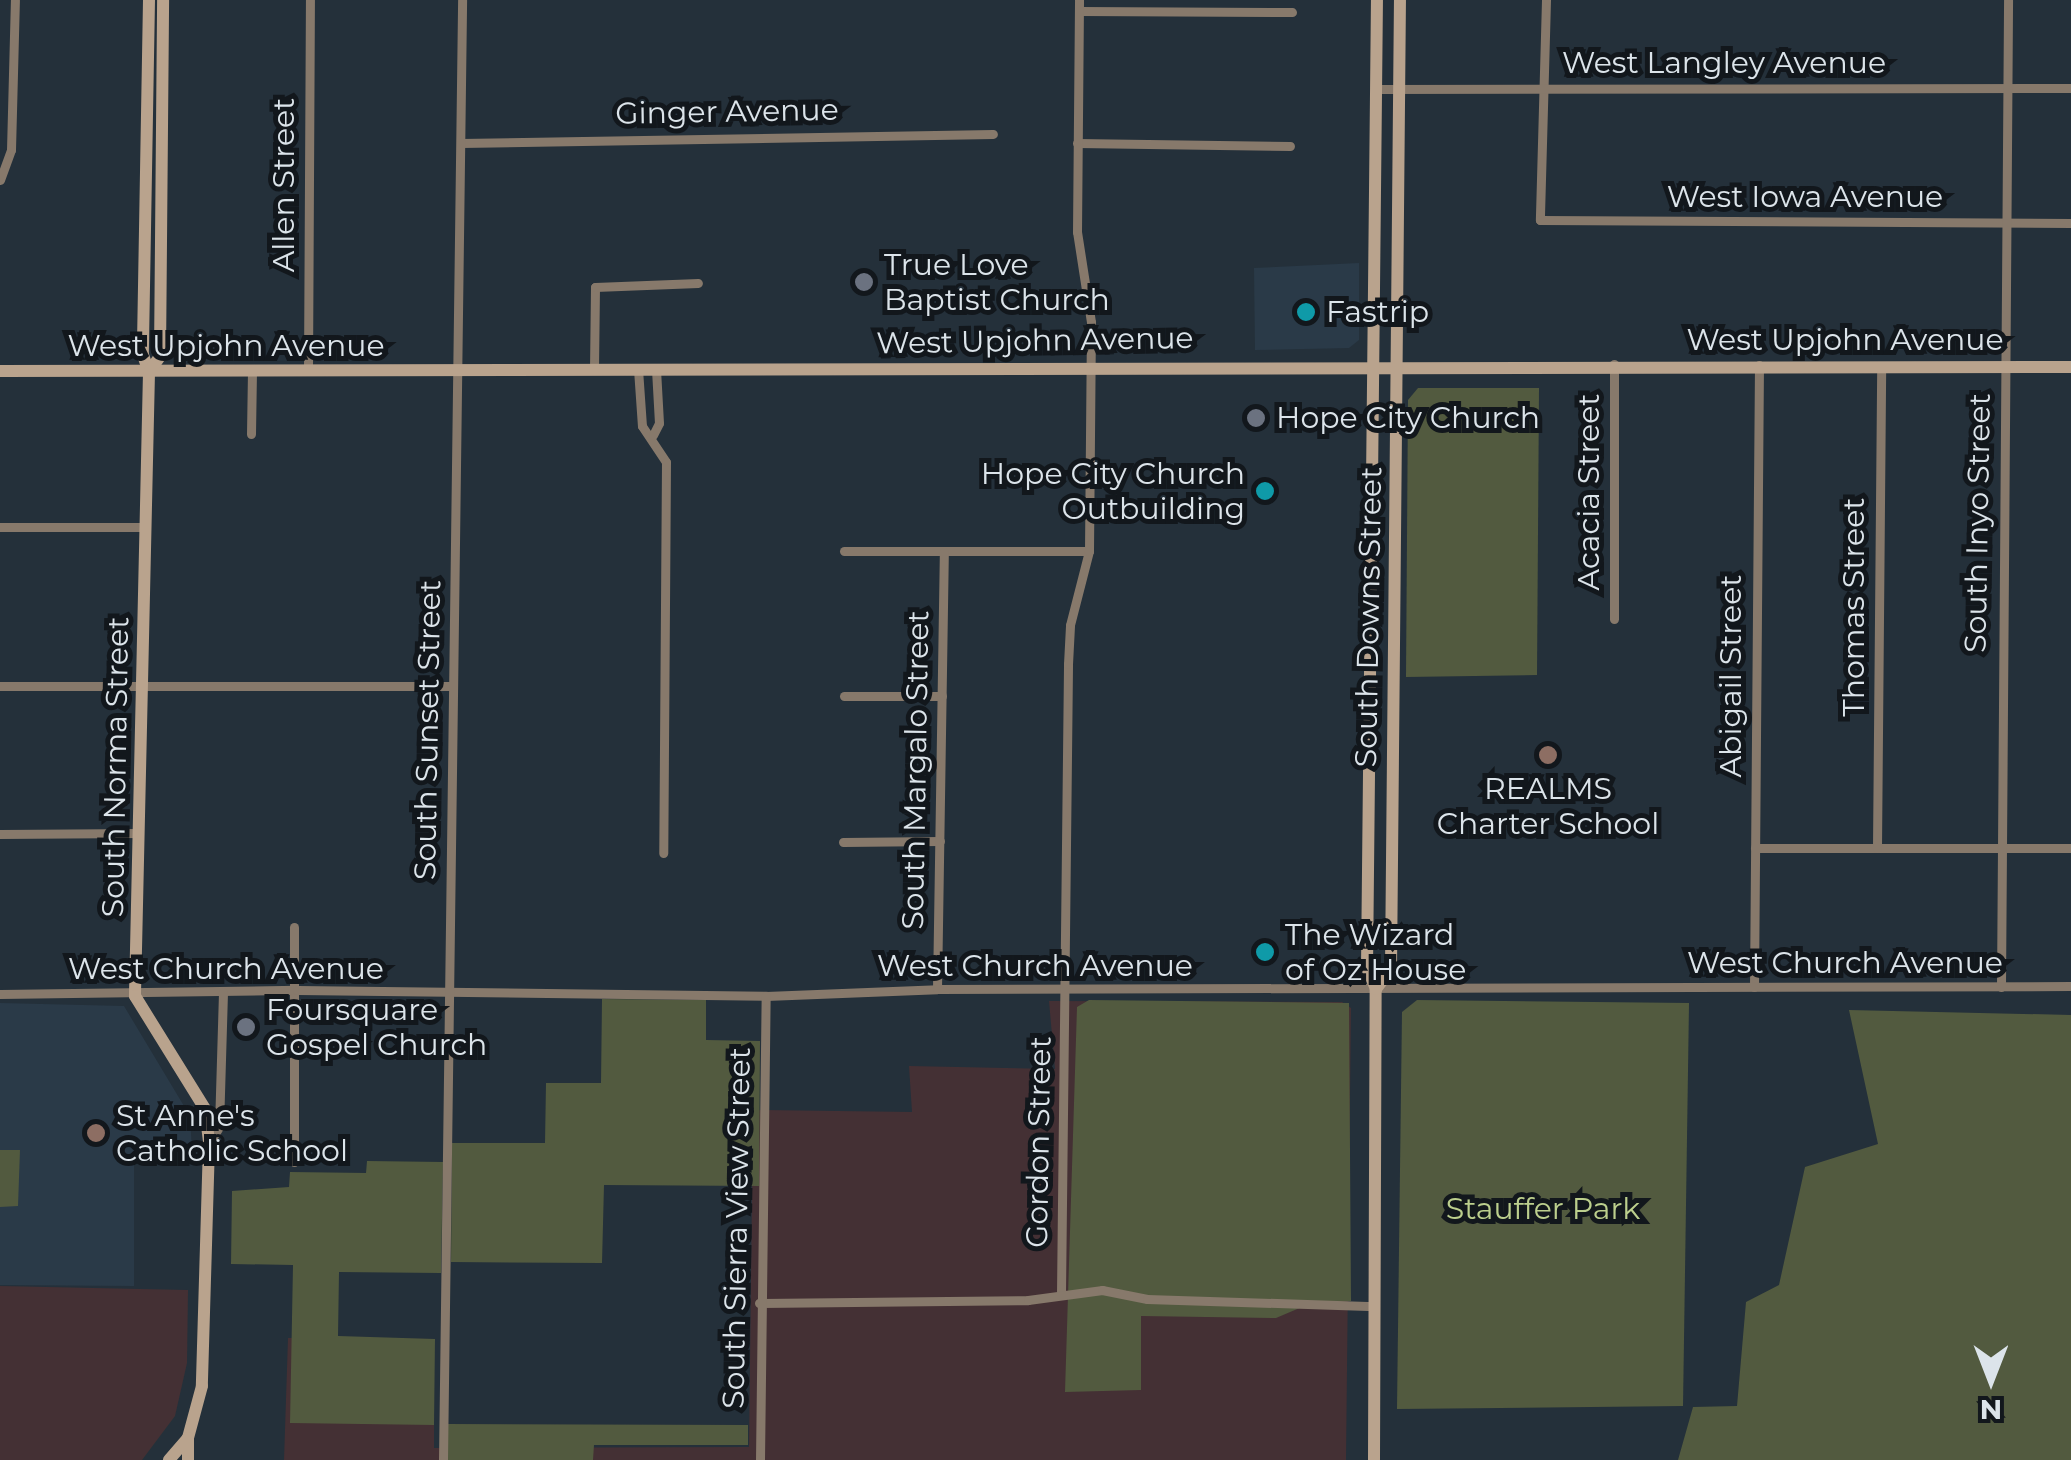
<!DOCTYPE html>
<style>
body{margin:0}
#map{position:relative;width:2071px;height:1460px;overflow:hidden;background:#24303a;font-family:Montserrat,sans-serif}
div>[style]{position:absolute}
.built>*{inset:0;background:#2a3a48}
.industrial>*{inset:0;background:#443034}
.green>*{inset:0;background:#525a3f}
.street>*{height:9px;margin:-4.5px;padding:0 4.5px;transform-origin:4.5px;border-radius:4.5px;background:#87796b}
.secondary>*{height:12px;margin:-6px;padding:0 6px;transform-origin:6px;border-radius:6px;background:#b9a38d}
.dots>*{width:28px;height:28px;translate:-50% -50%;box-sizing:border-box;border:5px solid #12171c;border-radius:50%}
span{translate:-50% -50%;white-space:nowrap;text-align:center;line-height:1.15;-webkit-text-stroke:10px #12171c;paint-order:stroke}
.street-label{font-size:30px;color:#dce4ea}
.poi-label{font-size:30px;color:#dce4ea}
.left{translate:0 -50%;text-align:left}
.right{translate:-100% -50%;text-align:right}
.park-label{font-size:30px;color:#bccf8d}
.north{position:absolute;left:1941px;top:1330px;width:100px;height:100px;-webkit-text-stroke:8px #12171c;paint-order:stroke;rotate:180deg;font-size:28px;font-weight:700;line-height:40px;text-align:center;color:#dce4ea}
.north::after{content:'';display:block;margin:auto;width:35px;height:45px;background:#dce4ea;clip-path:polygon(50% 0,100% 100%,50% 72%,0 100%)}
</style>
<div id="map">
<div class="built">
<div style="clip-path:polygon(1359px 263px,1359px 340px,1349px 348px,1255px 350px,1254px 268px)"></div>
<div style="clip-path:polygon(0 1003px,124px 1006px,190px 1116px,192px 1151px,134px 1151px,134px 1286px,0 1285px)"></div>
</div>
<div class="industrial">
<div style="clip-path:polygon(1049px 1001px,1342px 1002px,1351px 1008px,1346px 1460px,284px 1460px,288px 1338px,434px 1339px,434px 1448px,749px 1447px,753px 1110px,912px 1112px,909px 1066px,1055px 1069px)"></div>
<div style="clip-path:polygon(0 1286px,188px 1290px,187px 1363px,175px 1416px,142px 1460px,0 1460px)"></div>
</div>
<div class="green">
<div style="clip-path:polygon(1418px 388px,1539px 388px,1537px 675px,1406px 677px,1408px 400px)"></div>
<div style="clip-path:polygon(602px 999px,706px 1000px,706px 1040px,760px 1041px,759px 1186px,604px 1185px,602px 1263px,451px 1262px,452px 1143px,545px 1143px,546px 1083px,601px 1083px)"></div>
<div style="clip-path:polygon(1089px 1000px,1349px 1003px,1351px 1301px,1309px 1304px,1276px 1318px,1141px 1316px,1141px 1390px,1065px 1392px,1077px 1007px)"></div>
<div style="clip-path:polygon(1417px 1000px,1689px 1003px,1683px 1406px,1397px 1409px,1402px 1012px)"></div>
<div style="clip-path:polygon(1849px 1010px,2071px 1015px,2071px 1460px,1678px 1460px,1693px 1407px,1737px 1406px,1746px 1302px,1779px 1285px,1805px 1167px,1878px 1144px)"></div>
<div style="clip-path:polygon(0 1150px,20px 1150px,18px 1206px,0 1207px)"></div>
<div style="clip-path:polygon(367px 1161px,443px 1162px,441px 1273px,339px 1272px,338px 1336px,435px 1339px,434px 1425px,290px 1423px,293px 1265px,231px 1264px,232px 1191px,289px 1187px,290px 1172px,366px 1173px)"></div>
<div style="clip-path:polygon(446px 1424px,748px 1425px,748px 1445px,594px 1445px,593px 1460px,446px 1460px)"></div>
</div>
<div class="street">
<div style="left:1546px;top:0;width:220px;rotate:91.6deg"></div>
<div style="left:1540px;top:220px;width:531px;rotate:0.32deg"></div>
<div style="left:1079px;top:11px;width:213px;rotate:0.3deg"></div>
<div style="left:1377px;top:89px;width:694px;rotate:-0.08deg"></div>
<div style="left:461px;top:143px;width:532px;rotate:-0.97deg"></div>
<div style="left:1077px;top:143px;width:213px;rotate:0.8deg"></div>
<div style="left:0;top:180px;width:32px;rotate:-70deg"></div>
<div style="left:11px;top:150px;width:150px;rotate:-88.5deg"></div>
<div style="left:594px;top:369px;width:82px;rotate:-89.3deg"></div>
<div style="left:595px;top:287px;width:103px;rotate:-2.2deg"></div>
<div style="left:638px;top:369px;width:57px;rotate:86deg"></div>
<div style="left:642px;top:426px;width:43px;rotate:56.3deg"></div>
<div style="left:666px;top:462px;width:391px;rotate:90.4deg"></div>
<div style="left:308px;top:371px;width:371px;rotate:-89.7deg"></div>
<div style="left:251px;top:434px;width:63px;rotate:-89.1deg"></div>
<div style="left:653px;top:435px;width:13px;rotate:-63deg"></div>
<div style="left:659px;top:423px;width:54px;rotate:-93.2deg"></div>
<div style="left:0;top:527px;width:146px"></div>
<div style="left:844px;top:551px;width:245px"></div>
<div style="left:1614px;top:619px;width:255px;rotate:-90deg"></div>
<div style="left:0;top:686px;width:453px"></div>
<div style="left:844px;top:696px;width:98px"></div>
<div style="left:0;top:834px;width:139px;rotate:-0.4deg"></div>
<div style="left:843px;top:842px;width:97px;rotate:-0.6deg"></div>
<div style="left:1755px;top:848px;width:316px"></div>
<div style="left:1877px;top:848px;width:481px;rotate:-89.5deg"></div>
<div style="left:294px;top:927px;width:235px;rotate:90deg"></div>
<div style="left:1754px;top:987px;width:622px;rotate:-89.54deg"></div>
<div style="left:2001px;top:987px;width:987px;rotate:-89.59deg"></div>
<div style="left:937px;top:989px;width:437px;rotate:-89.1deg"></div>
<div style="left:0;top:994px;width:297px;rotate:-0.8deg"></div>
<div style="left:297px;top:990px;width:469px;rotate:0.7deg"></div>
<div style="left:766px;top:996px;width:171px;rotate:-2.3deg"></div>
<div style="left:937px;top:989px;width:1134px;rotate:-0.15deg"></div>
<div style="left:210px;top:1142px;width:17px;rotate:-59deg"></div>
<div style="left:219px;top:1127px;width:135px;rotate:-88.3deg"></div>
<div style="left:1061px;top:1293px;width:629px;rotate:-89.36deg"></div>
<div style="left:1068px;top:664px;width:39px;rotate:-87deg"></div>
<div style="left:1070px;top:625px;width:76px;rotate:-75.6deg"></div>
<div style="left:1089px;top:551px;width:229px;rotate:-89.5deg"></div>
<div style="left:1091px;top:322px;width:91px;rotate:-98.8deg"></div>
<div style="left:1077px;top:232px;width:232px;rotate:-89.5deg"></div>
<div style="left:759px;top:1303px;width:269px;rotate:-0.6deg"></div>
<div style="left:1028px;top:1300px;width:75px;rotate:-7.7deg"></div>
<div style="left:1102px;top:1290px;width:46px;rotate:11.3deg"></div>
<div style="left:1147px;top:1299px;width:228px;rotate:1.8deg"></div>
<div style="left:443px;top:1460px;width:1460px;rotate:-89.25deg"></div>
<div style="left:760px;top:1460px;width:464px;rotate:-89.3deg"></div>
</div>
<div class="secondary">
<div style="left:149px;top:0;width:355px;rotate:91deg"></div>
<div style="left:143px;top:355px;width:18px;rotate:71deg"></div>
<div style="left:149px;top:372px;width:624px;rotate:91.29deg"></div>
<div style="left:135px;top:996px;width:133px;rotate:58.2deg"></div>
<div style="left:205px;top:1109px;width:35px;rotate:83deg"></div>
<div style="left:209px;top:1144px;width:242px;rotate:91.7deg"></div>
<div style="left:202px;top:1386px;width:54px;rotate:105.1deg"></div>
<div style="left:188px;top:1438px;width:29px;rotate:131deg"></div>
<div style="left:0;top:371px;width:2071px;rotate:-0.11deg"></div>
<div style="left:149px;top:372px;width:19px;rotate:-55deg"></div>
<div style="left:160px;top:356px;width:356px;rotate:-89.5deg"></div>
<div style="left:1376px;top:989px;width:25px;rotate:-53deg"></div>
<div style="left:1391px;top:969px;width:969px;rotate:-89.47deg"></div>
<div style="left:188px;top:1438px;width:22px;rotate:90deg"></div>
<div style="left:1374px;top:1460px;width:471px;rotate:-89.8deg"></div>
<div style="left:1376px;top:989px;width:23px;rotate:-113deg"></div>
<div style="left:1367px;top:968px;width:968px;rotate:-89.41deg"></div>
</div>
<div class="dots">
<div style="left:864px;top:282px;background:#6b7280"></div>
<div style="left:1306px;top:312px;background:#0f9aa8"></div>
<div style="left:1256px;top:418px;background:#6b7280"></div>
<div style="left:1265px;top:491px;background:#0f9aa8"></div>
<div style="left:1548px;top:755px;background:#8d6e63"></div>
<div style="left:1265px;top:952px;background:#0f9aa8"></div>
<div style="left:246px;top:1027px;background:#6b7280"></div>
<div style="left:96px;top:1133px;background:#8d6e63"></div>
</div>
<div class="street-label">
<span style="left:1724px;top:63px">West Langley Avenue</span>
<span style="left:727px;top:112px;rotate:-1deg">Ginger Avenue</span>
<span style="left:284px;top:185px;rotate:-90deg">Allen Street</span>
<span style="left:1805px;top:197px">West Iowa Avenue</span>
<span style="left:1845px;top:340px">West Upjohn Avenue</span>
<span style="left:1035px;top:341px;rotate:-1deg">West Upjohn Avenue</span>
<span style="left:226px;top:346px">West Upjohn Avenue</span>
<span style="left:1589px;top:492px;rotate:-90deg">Acacia Street</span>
<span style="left:1978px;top:523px;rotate:-89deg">South Inyo Street</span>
<span style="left:1854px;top:607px;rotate:-90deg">Thomas Street</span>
<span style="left:1369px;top:617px;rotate:-89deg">South Downs Street</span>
<span style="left:1731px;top:676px;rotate:-90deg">Abigail Street</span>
<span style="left:428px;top:730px;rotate:-89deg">South Sunset Street</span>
<span style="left:116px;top:767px;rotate:-89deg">South Norma Street</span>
<span style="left:916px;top:770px;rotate:-89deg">South Margalo Street</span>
<span style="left:1845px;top:963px">West Church Avenue</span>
<span style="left:1035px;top:966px">West Church Avenue</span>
<span style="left:226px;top:969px">West Church Avenue</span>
<span style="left:1039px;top:1142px;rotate:-89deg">Gordon Street</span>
<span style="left:737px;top:1228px;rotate:-89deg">South Sierra View Street</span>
</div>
<div class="poi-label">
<span class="left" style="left:884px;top:282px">True Love<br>Baptist Church</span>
<span class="left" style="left:1326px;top:312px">Fastrip</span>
<span class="left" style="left:1276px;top:418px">Hope City Church</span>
<span class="right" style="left:1245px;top:491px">Hope City Church<br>Outbuilding</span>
<span style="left:1548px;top:806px">REALMS<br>Charter School</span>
<span class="left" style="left:1285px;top:952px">The Wizard<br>of Oz House</span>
<span class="left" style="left:266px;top:1027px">Foursquare<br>Gospel Church</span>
<span class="left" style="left:116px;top:1133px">St Anne's<br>Catholic School</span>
</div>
<div class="park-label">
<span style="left:1543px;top:1209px">Stauffer Park</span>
</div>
<div class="north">N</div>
</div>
